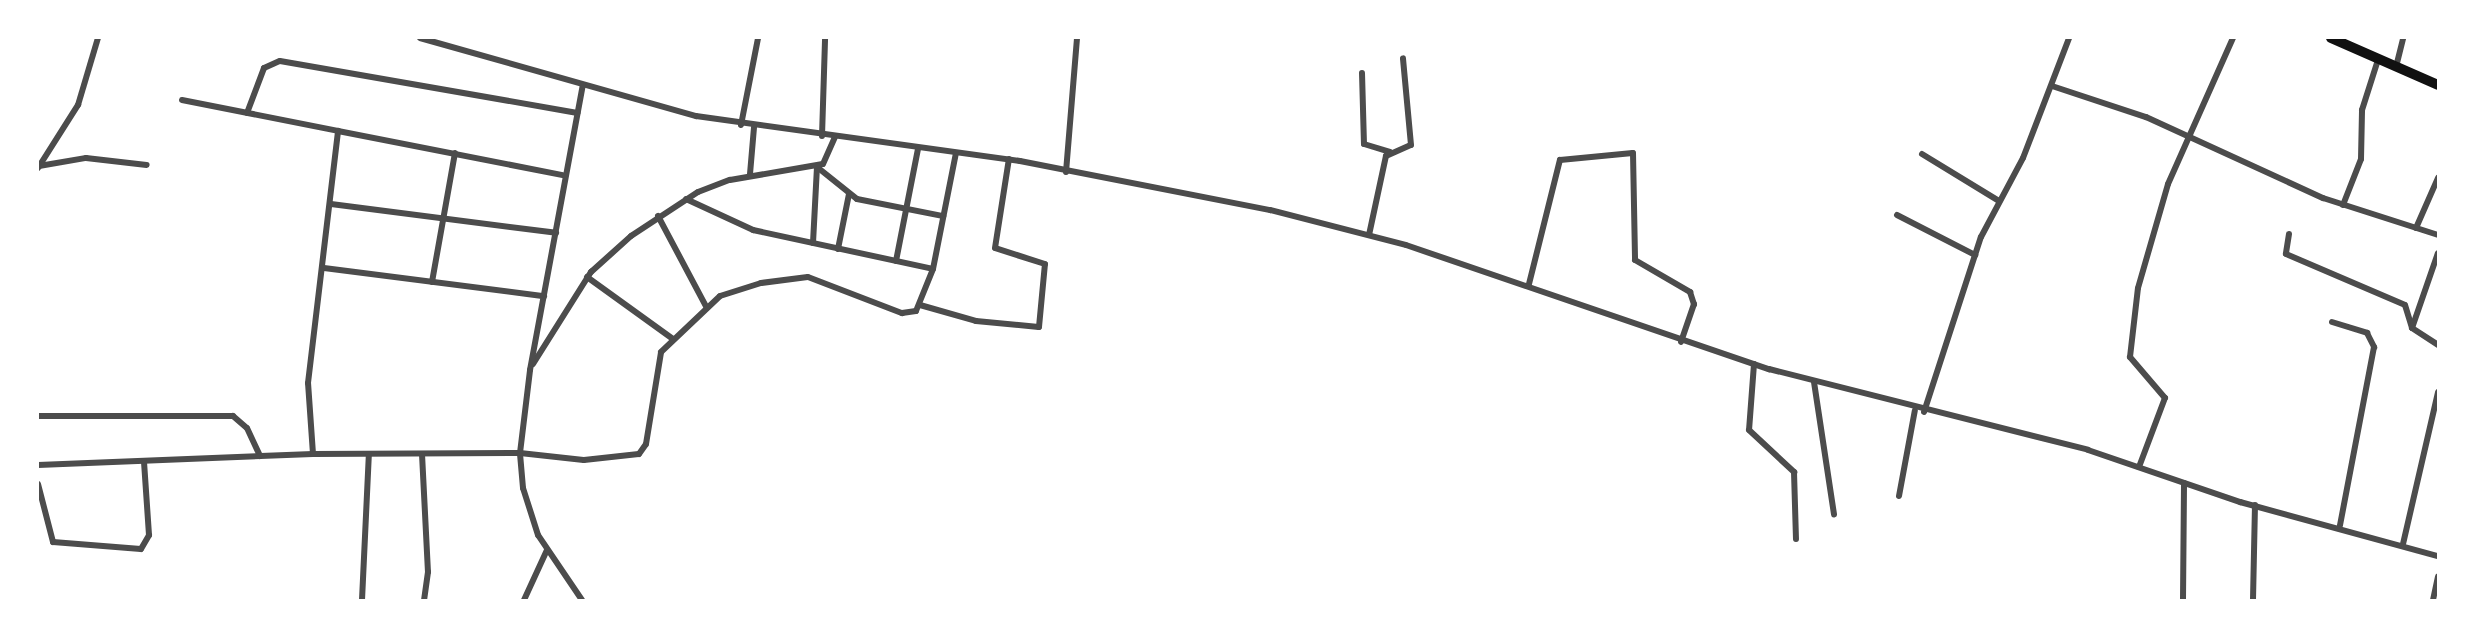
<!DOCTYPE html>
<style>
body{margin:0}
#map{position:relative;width:2476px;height:638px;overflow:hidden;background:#fff;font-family:"DejaVu Sans",sans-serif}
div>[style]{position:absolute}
.minor>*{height:6px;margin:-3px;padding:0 3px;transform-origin:3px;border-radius:3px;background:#4c4c4c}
.primary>*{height:10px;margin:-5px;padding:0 5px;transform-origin:5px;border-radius:5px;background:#111}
span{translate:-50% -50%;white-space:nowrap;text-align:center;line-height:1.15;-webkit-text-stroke:4.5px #fff;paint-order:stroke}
.frame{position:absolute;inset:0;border:39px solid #fff;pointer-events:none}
</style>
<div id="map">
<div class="minor">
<div style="left:420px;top:38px;width:287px;rotate:15.8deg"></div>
<div style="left:696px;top:116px;width:327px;rotate:7.9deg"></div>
<div style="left:1020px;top:161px;width:255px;rotate:11.1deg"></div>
<div style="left:1270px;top:210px;width:140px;rotate:14.4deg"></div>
<div style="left:1406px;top:245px;width:384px;rotate:18.9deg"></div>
<div style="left:1769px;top:369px;width:329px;rotate:14.2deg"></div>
<div style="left:2088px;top:450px;width:161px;rotate:18.9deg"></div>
<div style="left:2240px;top:502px;width:205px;rotate:15.3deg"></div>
<div style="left:2396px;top:67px;width:30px;rotate:-76deg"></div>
<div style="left:1362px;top:73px;width:71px;rotate:88.4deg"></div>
<div style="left:1364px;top:144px;width:27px;rotate:17deg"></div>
<div style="left:2052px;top:86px;width:99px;rotate:18.3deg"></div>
<div style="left:2146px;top:117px;width:195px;rotate:24.6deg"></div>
<div style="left:2323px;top:198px;width:121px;rotate:17.8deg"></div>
<div style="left:182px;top:100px;width:159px;rotate:11.2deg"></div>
<div style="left:247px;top:113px;width:48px;rotate:-69.3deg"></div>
<div style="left:264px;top:68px;width:17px;rotate:-24deg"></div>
<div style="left:280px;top:61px;width:302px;rotate:9.9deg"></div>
<div style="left:741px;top:125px;width:89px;rotate:-78.9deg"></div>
<div style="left:822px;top:136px;width:98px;rotate:-88.2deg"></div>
<div style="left:1922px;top:154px;width:90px;rotate:31.4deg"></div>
<div style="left:39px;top:166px;width:48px;rotate:-9.7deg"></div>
<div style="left:86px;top:158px;width:61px;rotate:6.5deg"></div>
<div style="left:817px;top:167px;width:51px;rotate:38.7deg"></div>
<div style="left:857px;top:199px;width:88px;rotate:11.2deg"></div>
<div style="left:38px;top:168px;width:75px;rotate:-57.6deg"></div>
<div style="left:78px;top:105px;width:70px;rotate:-73.4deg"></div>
<div style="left:1066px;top:172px;width:134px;rotate:-85.3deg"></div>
<div style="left:750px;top:174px;width:47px;rotate:-85.1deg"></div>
<div style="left:686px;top:199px;width:74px;rotate:24.8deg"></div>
<div style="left:753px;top:230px;width:184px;rotate:12.2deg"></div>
<div style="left:331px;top:204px;width:227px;rotate:7.3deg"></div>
<div style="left:2343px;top:205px;width:49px;rotate:-68.6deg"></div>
<div style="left:2361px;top:159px;width:49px;rotate:-88.8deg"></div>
<div style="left:2362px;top:110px;width:52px;rotate:-72.3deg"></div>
<div style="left:1897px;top:215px;width:88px;rotate:27.1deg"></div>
<div style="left:658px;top:216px;width:104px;rotate:62deg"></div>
<div style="left:2416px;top:228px;width:55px;rotate:-66.3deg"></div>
<div style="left:2289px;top:234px;width:20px;rotate:99deg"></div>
<div style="left:2286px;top:254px;width:129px;rotate:23.2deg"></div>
<div style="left:2405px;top:305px;width:24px;rotate:73deg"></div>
<div style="left:2412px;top:328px;width:31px;rotate:33deg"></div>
<div style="left:1369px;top:235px;width:81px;rotate:-77.9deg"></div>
<div style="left:1386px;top:156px;width:27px;rotate:-24deg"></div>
<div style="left:1411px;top:145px;width:87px;rotate:-95.3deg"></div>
<div style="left:813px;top:243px;width:76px;rotate:-87deg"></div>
<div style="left:838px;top:249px;width:56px;rotate:-78.7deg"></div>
<div style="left:896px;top:261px;width:114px;rotate:-78.9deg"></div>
<div style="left:324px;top:268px;width:222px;rotate:7.3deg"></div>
<div style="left:587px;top:277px;width:106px;rotate:35.8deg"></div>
<div style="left:432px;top:282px;width:131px;rotate:-79.9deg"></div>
<div style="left:1529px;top:284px;width:128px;rotate:-76deg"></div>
<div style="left:1560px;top:160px;width:73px;rotate:-5.5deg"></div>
<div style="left:1633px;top:153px;width:107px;rotate:88.9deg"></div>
<div style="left:1635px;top:260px;width:64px;rotate:30.2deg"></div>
<div style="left:1690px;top:292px;width:13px;rotate:72deg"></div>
<div style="left:1694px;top:304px;width:40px;rotate:108.9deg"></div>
<div style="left:920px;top:305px;width:58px;rotate:15.9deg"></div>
<div style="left:976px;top:321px;width:63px;rotate:5.4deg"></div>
<div style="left:1039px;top:327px;width:63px;rotate:-84.6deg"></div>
<div style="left:1045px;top:264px;width:52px;rotate:-162.3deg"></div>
<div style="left:995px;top:248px;width:90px;rotate:-81.1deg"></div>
<div style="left:2332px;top:322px;width:37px;rotate:17deg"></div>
<div style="left:2367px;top:333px;width:16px;rotate:63deg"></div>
<div style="left:2374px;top:347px;width:182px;rotate:100.8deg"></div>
<div style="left:2412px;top:328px;width:79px;rotate:-70.9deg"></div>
<div style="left:533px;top:364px;width:109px;rotate:-57.8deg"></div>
<div style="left:591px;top:272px;width:54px;rotate:-42deg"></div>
<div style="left:631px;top:236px;width:80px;rotate:-33.3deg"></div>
<div style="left:698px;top:192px;width:34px;rotate:-21deg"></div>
<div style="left:730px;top:180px;width:94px;rotate:-9.8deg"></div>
<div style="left:823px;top:164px;width:30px;rotate:-66deg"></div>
<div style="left:1754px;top:364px;width:66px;rotate:94.3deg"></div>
<div style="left:1749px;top:430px;width:62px;rotate:43deg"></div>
<div style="left:1794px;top:472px;width:67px;rotate:88.3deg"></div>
<div style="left:1814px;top:382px;width:134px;rotate:81.4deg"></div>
<div style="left:1924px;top:412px;width:184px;rotate:-72deg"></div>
<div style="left:1981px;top:237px;width:89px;rotate:-62deg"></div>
<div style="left:2023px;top:158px;width:129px;rotate:-69deg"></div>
<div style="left:38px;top:416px;width:195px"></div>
<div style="left:233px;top:416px;width:18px;rotate:41deg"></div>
<div style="left:247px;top:428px;width:31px;rotate:65deg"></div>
<div style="left:313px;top:454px;width:71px;rotate:-94deg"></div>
<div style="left:308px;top:383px;width:254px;rotate:-83.2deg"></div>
<div style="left:338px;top:131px;width:229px;rotate:11.1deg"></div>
<div style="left:422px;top:454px;width:118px;rotate:87.1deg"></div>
<div style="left:428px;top:572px;width:28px;rotate:98deg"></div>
<div style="left:38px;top:465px;width:275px;rotate:-2.3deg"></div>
<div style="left:313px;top:454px;width:207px;rotate:-0.3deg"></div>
<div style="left:520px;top:453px;width:64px;rotate:6.2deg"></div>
<div style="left:584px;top:460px;width:55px;rotate:-6.2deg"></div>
<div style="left:639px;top:454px;width:12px;rotate:-55deg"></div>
<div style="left:646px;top:444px;width:93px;rotate:-80.7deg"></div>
<div style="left:661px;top:352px;width:81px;rotate:-43.5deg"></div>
<div style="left:720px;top:296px;width:43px;rotate:-17.6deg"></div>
<div style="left:761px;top:283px;width:47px;rotate:-7.3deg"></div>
<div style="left:808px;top:277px;width:101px;rotate:21deg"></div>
<div style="left:902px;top:313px;width:14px;rotate:-8deg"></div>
<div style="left:916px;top:311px;width:45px;rotate:-68deg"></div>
<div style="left:933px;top:269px;width:118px;rotate:-78.8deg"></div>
<div style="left:2139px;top:467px;width:74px;rotate:-69.4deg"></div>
<div style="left:2165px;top:398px;width:54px;rotate:-130.5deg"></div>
<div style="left:2130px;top:357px;width:69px;rotate:-83.4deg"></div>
<div style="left:2138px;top:288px;width:108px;rotate:-73.9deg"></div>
<div style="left:2168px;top:184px;width:160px;rotate:-66deg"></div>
<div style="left:38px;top:484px;width:60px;rotate:75.5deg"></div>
<div style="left:53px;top:542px;width:88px;rotate:4.5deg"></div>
<div style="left:141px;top:549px;width:16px;rotate:-60deg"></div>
<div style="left:149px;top:535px;width:74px;rotate:-93.9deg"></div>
<div style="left:1899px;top:496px;width:87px;rotate:-79.5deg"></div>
<div style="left:2403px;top:544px;width:156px;rotate:-77deg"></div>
<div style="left:362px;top:600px;width:146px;rotate:-87.3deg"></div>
<div style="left:524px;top:600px;width:55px;rotate:-65.3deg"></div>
<div style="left:582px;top:600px;width:78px;rotate:-124.1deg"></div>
<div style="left:538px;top:535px;width:49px;rotate:-107.7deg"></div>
<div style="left:523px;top:488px;width:35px;rotate:-95deg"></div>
<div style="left:520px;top:453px;width:84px;rotate:-83.1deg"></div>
<div style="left:530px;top:370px;width:290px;rotate:-79.5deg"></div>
<div style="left:2183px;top:600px;width:117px;rotate:-89.5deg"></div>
<div style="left:2253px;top:600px;width:95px;rotate:-88.8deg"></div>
<div style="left:2433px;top:600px;width:24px;rotate:-78deg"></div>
</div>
<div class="primary">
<div style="left:2331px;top:38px;width:117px;rotate:23.7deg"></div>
</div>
<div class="frame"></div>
</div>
